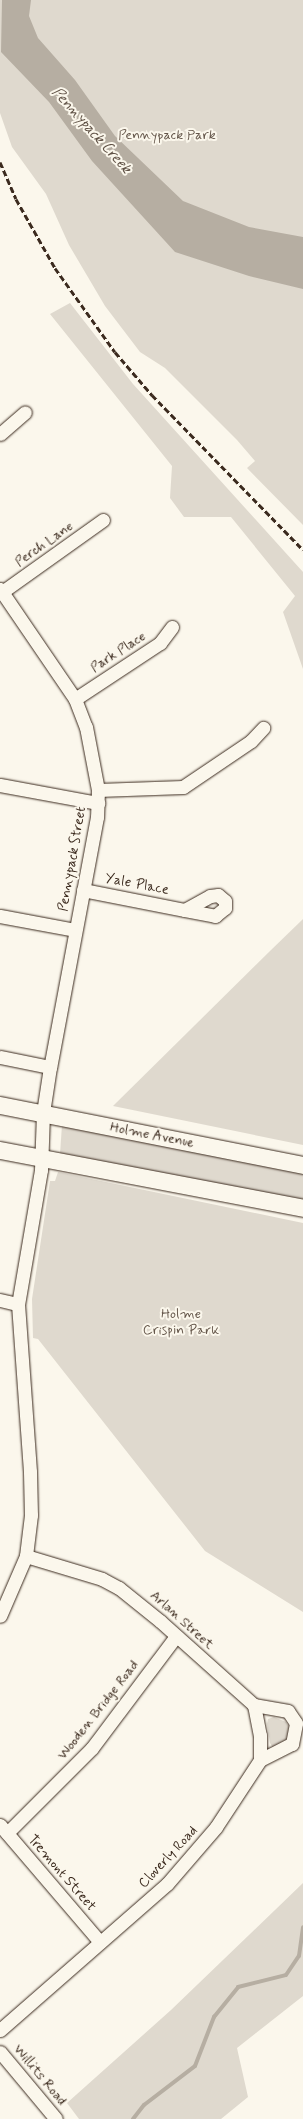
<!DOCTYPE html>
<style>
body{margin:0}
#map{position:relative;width:303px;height:2119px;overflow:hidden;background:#fbf7ec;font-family:Mynerve,sans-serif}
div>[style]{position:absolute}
.green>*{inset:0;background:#dfd9ce}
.water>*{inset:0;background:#b6aea2}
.stream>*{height:4px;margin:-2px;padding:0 2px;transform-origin:2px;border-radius:2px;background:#b6aea2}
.roads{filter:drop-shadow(0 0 1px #3b2a1e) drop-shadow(0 0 1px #3b2a1e)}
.minor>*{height:13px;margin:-6.5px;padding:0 6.5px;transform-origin:6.5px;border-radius:6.5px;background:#fbf7ec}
.major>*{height:17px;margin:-8.5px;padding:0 8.5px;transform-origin:8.5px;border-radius:8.5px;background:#fbf7ec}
.rail>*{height:3px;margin-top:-1.5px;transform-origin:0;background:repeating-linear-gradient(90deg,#3b2a1e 0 6px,transparent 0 9px)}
span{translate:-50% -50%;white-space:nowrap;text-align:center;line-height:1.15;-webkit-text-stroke:4px #fbf7ec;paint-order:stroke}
.park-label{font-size:14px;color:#64564a}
.street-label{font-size:14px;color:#3b2a1e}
.water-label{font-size:15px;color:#605246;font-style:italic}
</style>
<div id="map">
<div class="green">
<div style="clip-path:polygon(0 0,303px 0,303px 525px,247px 468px,255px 461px,237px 440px,165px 368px,140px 352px,105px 306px,69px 245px,46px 194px,12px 147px,0 113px)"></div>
<div style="clip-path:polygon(70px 303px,133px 384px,303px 572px,303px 669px,283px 612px,295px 596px,231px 517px,184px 517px,170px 498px,172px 466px,50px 314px)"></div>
<div style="clip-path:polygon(303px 919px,303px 1145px,113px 1106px,270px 951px)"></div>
<div style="clip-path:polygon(62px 1125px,303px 1171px,303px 1200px,60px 1154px)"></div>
<div style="clip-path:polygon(58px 1172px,303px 1223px,303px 1612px,205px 1551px,38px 1339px,33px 1338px,32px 1299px,50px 1181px,55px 1181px)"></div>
<div style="clip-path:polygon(274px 1717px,286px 1722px,290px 1729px,289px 1738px,273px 1748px,270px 1743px,267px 1724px,268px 1719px)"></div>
<div style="clip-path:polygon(303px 1883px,303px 1996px,237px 2048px,248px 2097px,221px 2119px,79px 2119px,67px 2103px,171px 2010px)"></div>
</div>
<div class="water">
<div style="clip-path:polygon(2px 0,31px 0,29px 16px,38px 38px,75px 80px,115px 136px,183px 201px,249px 227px,303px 237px,303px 289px,249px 276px,175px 252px,92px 161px,49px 102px,1px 52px)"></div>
</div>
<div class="stream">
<div style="left:133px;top:2119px;width:18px;rotate:-52deg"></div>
<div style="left:144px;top:2105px;width:64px;rotate:-37.4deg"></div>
<div style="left:195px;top:2066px;width:53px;rotate:-68.8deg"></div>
<div style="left:214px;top:2017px;width:38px;rotate:-51deg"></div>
<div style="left:238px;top:1987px;width:49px;rotate:-14deg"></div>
<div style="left:286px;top:1975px;width:23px;rotate:-56deg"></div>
<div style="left:299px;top:1956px;width:29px;rotate:-82deg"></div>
</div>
<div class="roads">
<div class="minor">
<div style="left:0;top:434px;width:33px;rotate:-41deg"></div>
<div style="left:0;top:589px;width:133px;rotate:55.7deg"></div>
<div style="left:75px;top:699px;width:30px;rotate:69deg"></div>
<div style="left:86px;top:727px;width:64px;rotate:79.2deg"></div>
<div style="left:98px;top:790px;width:27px;rotate:92deg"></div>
<div style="left:97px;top:817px;width:254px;rotate:100.6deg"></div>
<div style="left:50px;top:1067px;width:47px;rotate:98.7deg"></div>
<div style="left:43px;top:1113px;width:57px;rotate:92deg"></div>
<div style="left:41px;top:1170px;width:136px;rotate:99.7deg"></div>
<div style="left:18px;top:1304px;width:168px;rotate:85.9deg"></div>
<div style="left:30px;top:1472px;width:43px;rotate:88.7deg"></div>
<div style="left:31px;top:1515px;width:41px;rotate:97deg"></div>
<div style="left:26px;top:1556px;width:65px;rotate:113.4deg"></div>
<div style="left:2px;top:592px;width:124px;rotate:-35.5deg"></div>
<div style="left:75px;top:699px;width:102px;rotate:-33.4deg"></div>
<div style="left:160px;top:643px;width:20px;rotate:-53deg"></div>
<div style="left:0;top:785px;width:100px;rotate:10.4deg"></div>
<div style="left:98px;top:790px;width:85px;rotate:-2deg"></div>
<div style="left:183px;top:787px;width:82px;rotate:-34.1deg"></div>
<div style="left:251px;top:741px;width:18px;rotate:-47deg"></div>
<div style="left:83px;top:890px;width:104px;rotate:11.1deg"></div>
<div style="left:185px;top:910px;width:31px;rotate:11deg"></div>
<div style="left:215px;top:916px;width:13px;rotate:-39deg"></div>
<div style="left:225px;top:908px;width:7px;rotate:-90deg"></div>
<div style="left:225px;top:901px;width:9px;rotate:-139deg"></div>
<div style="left:218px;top:895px;width:8px;rotate:173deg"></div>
<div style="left:210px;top:896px;width:29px;rotate:151deg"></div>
<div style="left:0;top:916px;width:76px;rotate:10.6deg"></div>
<div style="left:0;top:1057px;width:51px;rotate:11.3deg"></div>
<div style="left:0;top:1300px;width:18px;rotate:13deg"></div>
<div style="left:26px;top:1556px;width:79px;rotate:16.8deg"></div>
<div style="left:102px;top:1579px;width:19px;rotate:28deg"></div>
<div style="left:119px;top:1588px;width:53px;rotate:38.8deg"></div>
<div style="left:160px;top:1621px;width:126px;rotate:41.8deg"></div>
<div style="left:254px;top:1705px;width:31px;rotate:79deg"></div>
<div style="left:260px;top:1735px;width:25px;rotate:90deg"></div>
<div style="left:0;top:1825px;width:154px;rotate:49.5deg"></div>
<div style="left:7px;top:1833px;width:120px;rotate:-45deg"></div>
<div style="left:92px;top:1748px;width:140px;rotate:-53.1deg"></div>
<div style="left:0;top:2030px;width:222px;rotate:-41.2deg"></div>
<div style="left:167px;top:1884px;width:75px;rotate:-49.3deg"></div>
<div style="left:216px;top:1827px;width:80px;rotate:-56.7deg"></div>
<div style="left:260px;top:1760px;width:36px;rotate:-27deg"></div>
<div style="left:292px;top:1744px;width:21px;rotate:-79deg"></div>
<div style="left:296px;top:1723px;width:14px;rotate:-124deg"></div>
<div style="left:288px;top:1711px;width:35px;rotate:-170deg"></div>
<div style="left:0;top:2052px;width:87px;rotate:50.1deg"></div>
</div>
<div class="major">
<div style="left:0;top:1105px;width:309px;rotate:11.2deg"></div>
<div style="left:0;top:1150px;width:309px;rotate:10.8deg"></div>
</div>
</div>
<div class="rail">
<div style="left:0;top:162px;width:40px;rotate:66.6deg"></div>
<div style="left:16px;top:199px;width:79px;rotate:60.5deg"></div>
<div style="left:55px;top:268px;width:103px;rotate:54.5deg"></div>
<div style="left:115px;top:352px;width:57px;rotate:49.3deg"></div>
<div style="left:152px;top:395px;width:216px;rotate:45.7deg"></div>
</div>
<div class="park-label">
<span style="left:167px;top:135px">Pennypack Park</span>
<span style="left:181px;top:1322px">Holme<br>Crispin Park</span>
</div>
<div class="street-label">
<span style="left:44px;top:544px;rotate:-35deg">Perch Lane</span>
<span style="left:118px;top:652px;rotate:-33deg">Park Place</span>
<span style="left:72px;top:859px;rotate:-80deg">Pennypack Street</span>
<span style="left:137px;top:884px;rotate:11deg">Yale Place</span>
<span style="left:152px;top:1135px;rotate:11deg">Holme Avenue</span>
<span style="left:182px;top:1620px;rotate:42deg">Arlan Street</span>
<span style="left:98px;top:1710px;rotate:-52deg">Wooden Bridge Road</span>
<span style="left:168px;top:1857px;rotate:-47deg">Cloverly Road</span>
<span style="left:62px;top:1873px;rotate:49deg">Tremont Street</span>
<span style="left:40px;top:2075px;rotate:50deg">Willits Road</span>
</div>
<div class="water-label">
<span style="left:91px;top:131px;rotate:48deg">Pennypack Creek</span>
</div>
</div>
